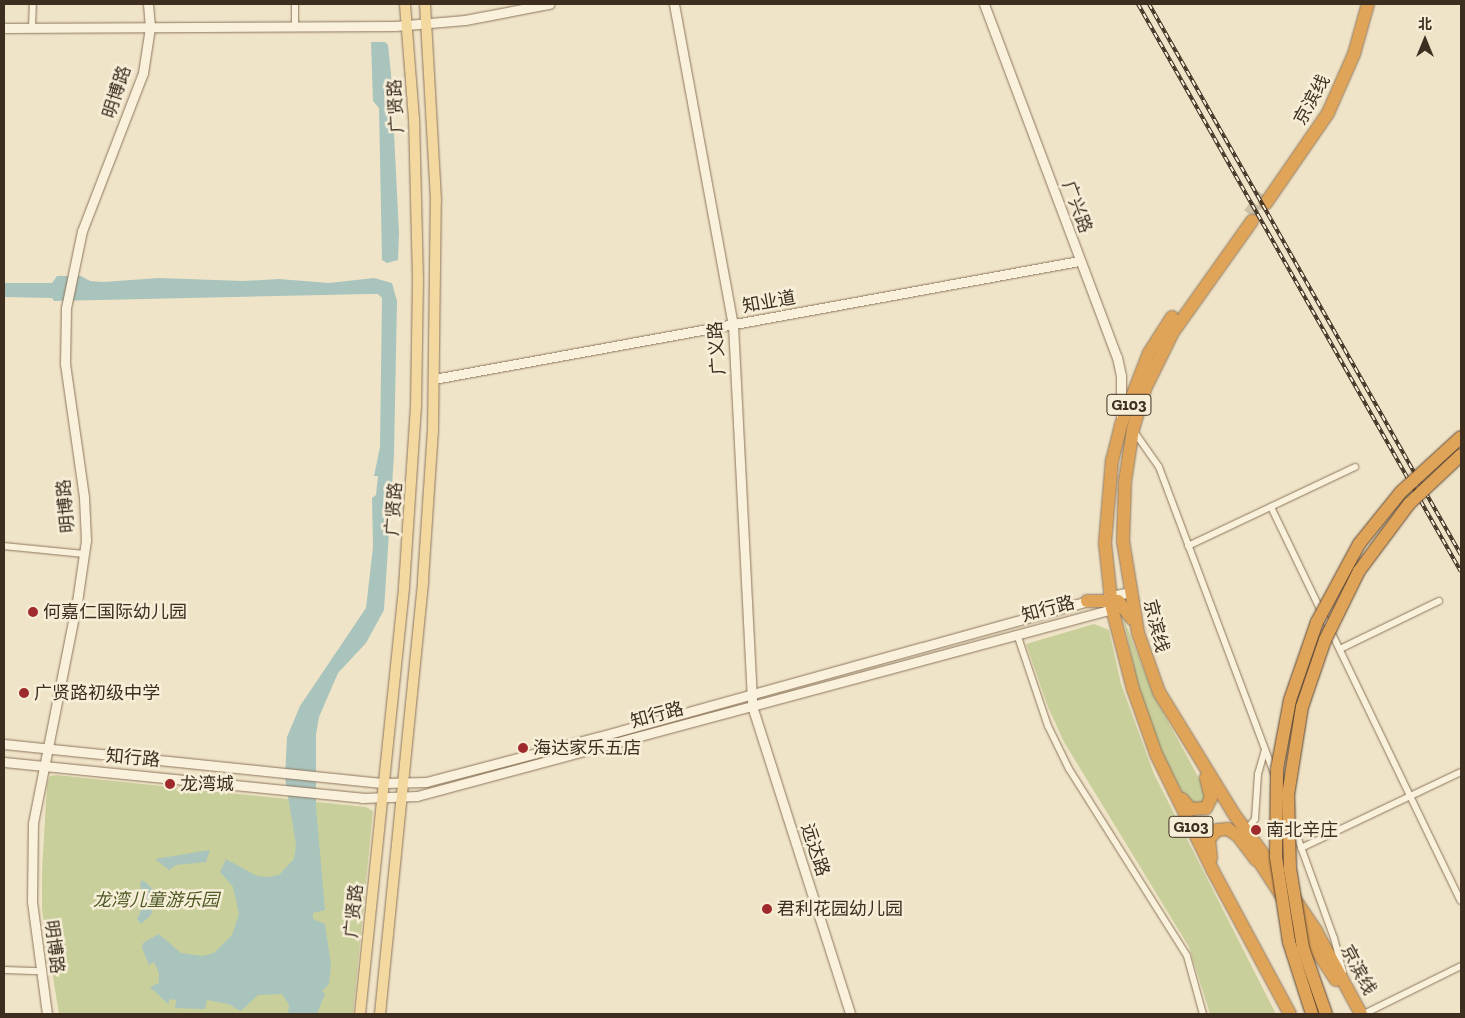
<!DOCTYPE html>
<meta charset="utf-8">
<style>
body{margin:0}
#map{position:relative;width:1465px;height:1018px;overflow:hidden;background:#f0e4c8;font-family:"Zilla Slab","Noto Sans SC",serif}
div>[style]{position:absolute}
.green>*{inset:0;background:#c9cf9b}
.water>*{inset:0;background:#a9c4bc}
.highway-tunnel>*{height:12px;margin-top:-6px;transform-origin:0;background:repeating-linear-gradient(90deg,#ccc0a6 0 12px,transparent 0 18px)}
.roads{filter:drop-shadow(0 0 1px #8d765c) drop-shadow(0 0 1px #8d765c)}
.street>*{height:6px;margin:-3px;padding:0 3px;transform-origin:3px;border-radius:3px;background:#faf1dc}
.secondary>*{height:9px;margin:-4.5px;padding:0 4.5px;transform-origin:4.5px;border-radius:4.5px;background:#faf1dc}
.primary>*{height:10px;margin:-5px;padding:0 5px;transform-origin:5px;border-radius:5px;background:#f3d9a0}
.highway>*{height:12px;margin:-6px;padding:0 6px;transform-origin:6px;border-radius:6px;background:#e0a458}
.rail>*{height:4px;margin-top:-2px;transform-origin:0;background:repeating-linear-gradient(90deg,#f7eed8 0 5.5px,#3d2e20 0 11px);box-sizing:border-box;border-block:1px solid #3d2e20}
.bridges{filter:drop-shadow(0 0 1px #5b4430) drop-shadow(0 0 1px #5b4430)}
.highway-bridge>*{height:12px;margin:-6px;padding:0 6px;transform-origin:6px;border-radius:6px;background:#e0a458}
.dots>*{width:14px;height:14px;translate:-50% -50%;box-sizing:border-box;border:2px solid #f7eed8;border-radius:50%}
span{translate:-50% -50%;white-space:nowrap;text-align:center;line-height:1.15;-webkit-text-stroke:5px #f7eed8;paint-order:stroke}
.shield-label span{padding:1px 4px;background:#f7eed8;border:1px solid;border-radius:4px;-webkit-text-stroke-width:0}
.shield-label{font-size:16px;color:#3d2e20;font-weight:700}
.street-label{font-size:18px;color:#3d2e20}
.poi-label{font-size:18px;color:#3d2e20}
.left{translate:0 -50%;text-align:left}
.park-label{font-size:18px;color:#4d5a26;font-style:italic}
.frame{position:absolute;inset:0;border:5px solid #3d2e20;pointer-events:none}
.north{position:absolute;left:1400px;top:15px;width:50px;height:50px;-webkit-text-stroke:4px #f7eed8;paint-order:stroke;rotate:0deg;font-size:14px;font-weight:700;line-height:20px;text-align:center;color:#3d2e20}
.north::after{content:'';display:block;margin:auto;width:18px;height:22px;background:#3d2e20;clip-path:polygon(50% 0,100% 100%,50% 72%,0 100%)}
</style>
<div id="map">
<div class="green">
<div style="clip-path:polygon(1123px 617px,1153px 694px,1206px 791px,1207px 796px,1200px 806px,1186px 800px,1160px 749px,1139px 691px)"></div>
<div style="clip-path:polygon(1094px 624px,1109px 630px,1121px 684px,1154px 774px,1276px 1014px,1210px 1014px,1189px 947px,1064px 742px,1048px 707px,1026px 644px)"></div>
<div style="clip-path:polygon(56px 775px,366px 807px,373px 811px,353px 1014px,59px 1014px,42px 910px,42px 871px,47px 785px,50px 776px)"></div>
</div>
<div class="water">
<div style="clip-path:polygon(371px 42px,385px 42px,388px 45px,391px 73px,399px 233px,398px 260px,387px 263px,382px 260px,379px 108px,373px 101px)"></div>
<div style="clip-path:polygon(57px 276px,81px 276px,90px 281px,103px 282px,159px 278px,243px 281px,279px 279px,329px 283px,374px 278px,392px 283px,397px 301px,394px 455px,384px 610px,366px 643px,338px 673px,319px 717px,316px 735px,316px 807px,325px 910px,313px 913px,313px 919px,325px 924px,331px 965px,329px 984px,322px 991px,325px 994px,317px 1014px,288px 1014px,289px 1005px,282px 994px,258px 995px,241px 1011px,228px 1004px,207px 1000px,205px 1009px,175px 1008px,176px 1000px,170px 999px,168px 1004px,150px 987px,159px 983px,159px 973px,154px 962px,149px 965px,142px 948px,143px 943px,159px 934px,181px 953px,203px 956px,214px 953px,232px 935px,239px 914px,233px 887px,220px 872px,226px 859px,257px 876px,267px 877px,279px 875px,294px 859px,296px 845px,285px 778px,287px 737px,300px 706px,366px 608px,373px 547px,372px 498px,376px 495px,378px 476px,374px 476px,380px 447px,382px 298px,378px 294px,370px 294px,54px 301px,52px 298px,4px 297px,4px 283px,52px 283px)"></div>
<div style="clip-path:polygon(210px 850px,206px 862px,176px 865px,169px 870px,155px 859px)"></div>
<div style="clip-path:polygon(143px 880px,156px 892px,151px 915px,141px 924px,137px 919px,143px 906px,140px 883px)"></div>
</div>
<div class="highway-tunnel">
<div style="left:1249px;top:214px;width:24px;rotate:-54deg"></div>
</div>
<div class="roads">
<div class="street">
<div style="left:295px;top:4px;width:23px;rotate:90deg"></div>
<div style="left:32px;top:28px;width:24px;rotate:-88deg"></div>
<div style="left:1133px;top:430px;width:45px;rotate:54.9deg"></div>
<div style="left:1159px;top:467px;width:327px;rotate:69.4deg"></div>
<div style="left:1271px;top:507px;width:437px;rotate:64.3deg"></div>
<div style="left:4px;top:546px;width:80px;rotate:5.7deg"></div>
<div style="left:1188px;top:546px;width:185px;rotate:-25.3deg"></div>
<div style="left:1017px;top:634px;width:97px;rotate:71.4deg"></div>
<div style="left:1048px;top:726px;width:48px;rotate:64deg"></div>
<div style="left:1069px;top:769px;width:221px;rotate:57.7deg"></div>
<div style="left:1187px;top:956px;width:60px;rotate:74.6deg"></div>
<div style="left:1340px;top:649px;width:110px;rotate:-25.9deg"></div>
<div style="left:1293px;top:825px;width:120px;rotate:70.1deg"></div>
<div style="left:1334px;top:938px;width:35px;rotate:75deg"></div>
<div style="left:1247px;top:829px;width:13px;rotate:-51deg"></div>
<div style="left:1255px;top:819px;width:45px;rotate:-86.2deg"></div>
<div style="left:1258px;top:774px;width:25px;rotate:-74deg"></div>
<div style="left:1301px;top:848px;width:177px;rotate:-25.4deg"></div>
<div style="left:4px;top:970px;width:37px;rotate:2deg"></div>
<div style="left:1364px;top:1014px;width:108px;rotate:-26.3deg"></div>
</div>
<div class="secondary">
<div style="left:674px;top:4px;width:326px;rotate:79.6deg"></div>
<div style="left:733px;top:325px;width:381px;rotate:87.1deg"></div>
<div style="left:752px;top:706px;width:323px;rotate:72.3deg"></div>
<div style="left:984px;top:4px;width:377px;rotate:69.4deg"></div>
<div style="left:1117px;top:357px;width:19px;rotate:78deg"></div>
<div style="left:1121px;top:376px;width:45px;rotate:90deg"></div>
<div style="left:4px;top:28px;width:391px;rotate:-0.3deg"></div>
<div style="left:395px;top:26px;width:70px;rotate:-4.9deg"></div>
<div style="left:465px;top:20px;width:86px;rotate:-10.8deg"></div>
<div style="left:434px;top:379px;width:656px;rotate:-10.37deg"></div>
<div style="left:1107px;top:597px;width:24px;rotate:-12deg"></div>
<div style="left:4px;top:744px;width:382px;rotate:5.9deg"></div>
<div style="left:384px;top:783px;width:42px;rotate:-1.4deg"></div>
<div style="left:426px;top:782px;width:178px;rotate:-14.7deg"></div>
<div style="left:598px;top:737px;width:513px;rotate:-15.5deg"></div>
<div style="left:4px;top:762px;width:360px;rotate:5.7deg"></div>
<div style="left:362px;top:798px;width:55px;rotate:-2.1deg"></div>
<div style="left:417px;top:796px;width:724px;rotate:-15.05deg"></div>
<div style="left:47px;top:1014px;width:113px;rotate:-97.6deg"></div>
<div style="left:32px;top:902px;width:79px;rotate:-89.3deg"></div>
<div style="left:33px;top:823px;width:232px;rotate:-78.8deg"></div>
<div style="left:78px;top:595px;width:56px;rotate:-81.7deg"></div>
<div style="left:86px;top:540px;width:43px;rotate:-92.7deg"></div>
<div style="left:84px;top:497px;width:134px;rotate:-98.1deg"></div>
<div style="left:65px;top:364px;width:56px;rotate:-89deg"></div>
<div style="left:66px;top:308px;width:79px;rotate:-78.3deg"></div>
<div style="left:82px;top:231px;width:169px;rotate:-68.9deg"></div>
<div style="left:143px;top:73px;width:47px;rotate:-81.3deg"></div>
<div style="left:150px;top:27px;width:23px;rotate:-95deg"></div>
</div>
<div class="primary">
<div style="left:360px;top:1014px;width:429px;rotate:-84.1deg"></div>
<div style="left:404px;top:587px;width:180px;rotate:-86.2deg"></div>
<div style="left:416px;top:407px;width:127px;rotate:-89.1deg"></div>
<div style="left:418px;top:280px;width:161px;rotate:-91.4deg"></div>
<div style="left:414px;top:119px;width:115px;rotate:-94.5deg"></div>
<div style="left:380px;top:1014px;width:436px;rotate:-84.3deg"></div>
<div style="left:423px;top:580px;width:149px;rotate:-86.2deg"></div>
<div style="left:433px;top:431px;width:231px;rotate:-89.3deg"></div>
<div style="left:436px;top:200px;width:196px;rotate:-93.2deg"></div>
</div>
<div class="highway">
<div style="left:1266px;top:203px;width:109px;rotate:-55.4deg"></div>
<div style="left:1328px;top:113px;width:64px;rotate:-66.2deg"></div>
<div style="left:1354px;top:54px;width:52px;rotate:-74.4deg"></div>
<div style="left:1252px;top:221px;width:136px;rotate:125.4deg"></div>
<div style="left:1173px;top:332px;width:64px;rotate:116.2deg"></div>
<div style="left:1145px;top:389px;width:42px;rotate:106.7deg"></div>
<div style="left:1133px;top:429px;width:53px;rotate:98.7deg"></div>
<div style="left:1125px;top:481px;width:60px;rotate:91.9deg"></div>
<div style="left:1123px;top:541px;width:93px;rotate:80.7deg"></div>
<div style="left:1138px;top:633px;width:63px;rotate:70.4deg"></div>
<div style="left:1159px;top:692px;width:143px;rotate:58.4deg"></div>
<div style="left:1234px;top:814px;width:78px;rotate:53.9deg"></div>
<div style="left:1172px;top:317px;width:43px;rotate:122.6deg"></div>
<div style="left:1149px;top:353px;width:77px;rotate:111.3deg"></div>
<div style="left:1121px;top:425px;width:36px;rotate:104deg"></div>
<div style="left:1112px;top:460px;width:83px;rotate:94.8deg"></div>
<div style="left:1105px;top:543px;width:65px;rotate:83.9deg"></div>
<div style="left:1112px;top:608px;width:84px;rotate:75.5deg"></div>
<div style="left:1133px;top:689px;width:69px;rotate:70.5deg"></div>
<div style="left:1156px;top:754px;width:130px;rotate:64deg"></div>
<div style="left:1213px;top:871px;width:162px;rotate:61.7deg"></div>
<div style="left:1087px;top:601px;width:31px"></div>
<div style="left:1118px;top:601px;width:23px;rotate:52deg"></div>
<div style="left:1182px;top:799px;width:13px;rotate:48deg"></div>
<div style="left:1191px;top:809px;width:15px;rotate:-4deg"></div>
<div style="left:1206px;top:808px;width:11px;rotate:-63deg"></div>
<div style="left:1211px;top:798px;width:21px;rotate:-104deg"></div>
<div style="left:1253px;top:852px;width:55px;rotate:56.9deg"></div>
<div style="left:1211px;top:858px;width:19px;rotate:-96deg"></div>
<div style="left:1209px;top:839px;width:12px;rotate:-48deg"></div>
<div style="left:1217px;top:830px;width:11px;rotate:-5deg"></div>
<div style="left:1228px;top:829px;width:12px;rotate:35deg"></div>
<div style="left:1238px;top:836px;width:30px;rotate:53deg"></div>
<div style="left:1294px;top:898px;width:40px;rotate:56deg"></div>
<div style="left:1316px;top:931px;width:94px;rotate:61.5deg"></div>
<div style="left:1299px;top:924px;width:67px;rotate:56.5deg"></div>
</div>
</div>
<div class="rail">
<div style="left:1138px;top:4px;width:653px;rotate:60.37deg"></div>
<div style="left:1149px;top:4px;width:633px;rotate:60.48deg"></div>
</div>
<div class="bridges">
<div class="highway-bridge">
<div style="left:1312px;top:1014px;width:76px;rotate:-107.7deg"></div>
<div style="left:1289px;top:942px;width:86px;rotate:-98.7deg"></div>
<div style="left:1276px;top:857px;width:88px;rotate:-89.3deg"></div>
<div style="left:1277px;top:769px;width:70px;rotate:-79.3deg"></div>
<div style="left:1290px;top:700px;width:83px;rotate:-70.9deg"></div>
<div style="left:1317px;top:622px;width:89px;rotate:-61.7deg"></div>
<div style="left:1359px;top:544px;width:67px;rotate:-51.1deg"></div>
<div style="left:1401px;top:492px;width:81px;rotate:-42.5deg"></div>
<div style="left:1326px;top:1014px;width:70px;rotate:-109.2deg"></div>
<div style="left:1303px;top:948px;width:80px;rotate:-99.3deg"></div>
<div style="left:1290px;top:869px;width:74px;rotate:-91.5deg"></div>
<div style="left:1288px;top:795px;width:89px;rotate:-81deg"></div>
<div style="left:1302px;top:707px;width:71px;rotate:-71.1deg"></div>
<div style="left:1325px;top:640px;width:77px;rotate:-63.8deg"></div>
<div style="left:1359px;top:571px;width:84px;rotate:-53.3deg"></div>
<div style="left:1409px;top:504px;width:71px;rotate:-43.3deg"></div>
</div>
</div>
<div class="dots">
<div style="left:33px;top:612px;background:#9e2a2b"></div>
<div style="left:24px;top:693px;background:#9e2a2b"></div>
<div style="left:523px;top:748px;background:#9e2a2b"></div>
<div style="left:170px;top:784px;background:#9e2a2b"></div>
<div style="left:1256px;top:830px;background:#9e2a2b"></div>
<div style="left:767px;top:909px;background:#9e2a2b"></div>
</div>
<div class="shield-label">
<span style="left:1129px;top:405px">G103</span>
<span style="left:1191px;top:827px">G103</span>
</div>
<div class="street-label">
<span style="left:117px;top:92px;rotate:-72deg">明博路</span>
<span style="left:1312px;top:100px;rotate:-61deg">京滨线</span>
<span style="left:396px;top:106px;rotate:-93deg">广贤路</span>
<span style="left:1077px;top:207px;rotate:70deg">广兴路</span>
<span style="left:769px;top:302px;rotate:-10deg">知业道</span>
<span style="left:717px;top:348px;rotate:-94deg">广义路</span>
<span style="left:66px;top:506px;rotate:-95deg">明博路</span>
<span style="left:394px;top:509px;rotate:-86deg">广贤路</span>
<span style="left:1048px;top:609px;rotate:-15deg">知行路</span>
<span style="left:1156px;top:626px;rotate:76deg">京滨线</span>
<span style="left:657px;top:715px;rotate:-15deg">知行路</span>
<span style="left:133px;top:758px;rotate:5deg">知行路</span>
<span style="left:815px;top:850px;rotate:72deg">远达路</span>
<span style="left:354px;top:911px;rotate:-84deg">广贤路</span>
<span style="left:54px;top:947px;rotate:83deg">明博路</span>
<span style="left:1358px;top:970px;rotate:62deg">京滨线</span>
</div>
<div class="poi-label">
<span class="left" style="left:43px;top:612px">何嘉仁国际幼儿园</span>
<span class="left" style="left:34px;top:693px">广贤路初级中学</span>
<span class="left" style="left:533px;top:748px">海达家乐五店</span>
<span class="left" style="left:180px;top:784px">龙湾城</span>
<span class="left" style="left:1266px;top:830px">南北辛庄</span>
<span class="left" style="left:777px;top:909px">君利花园幼儿园</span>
</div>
<div class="park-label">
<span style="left:156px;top:900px">龙湾儿童游乐园</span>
</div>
<div class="frame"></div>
<div class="north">北</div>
</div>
